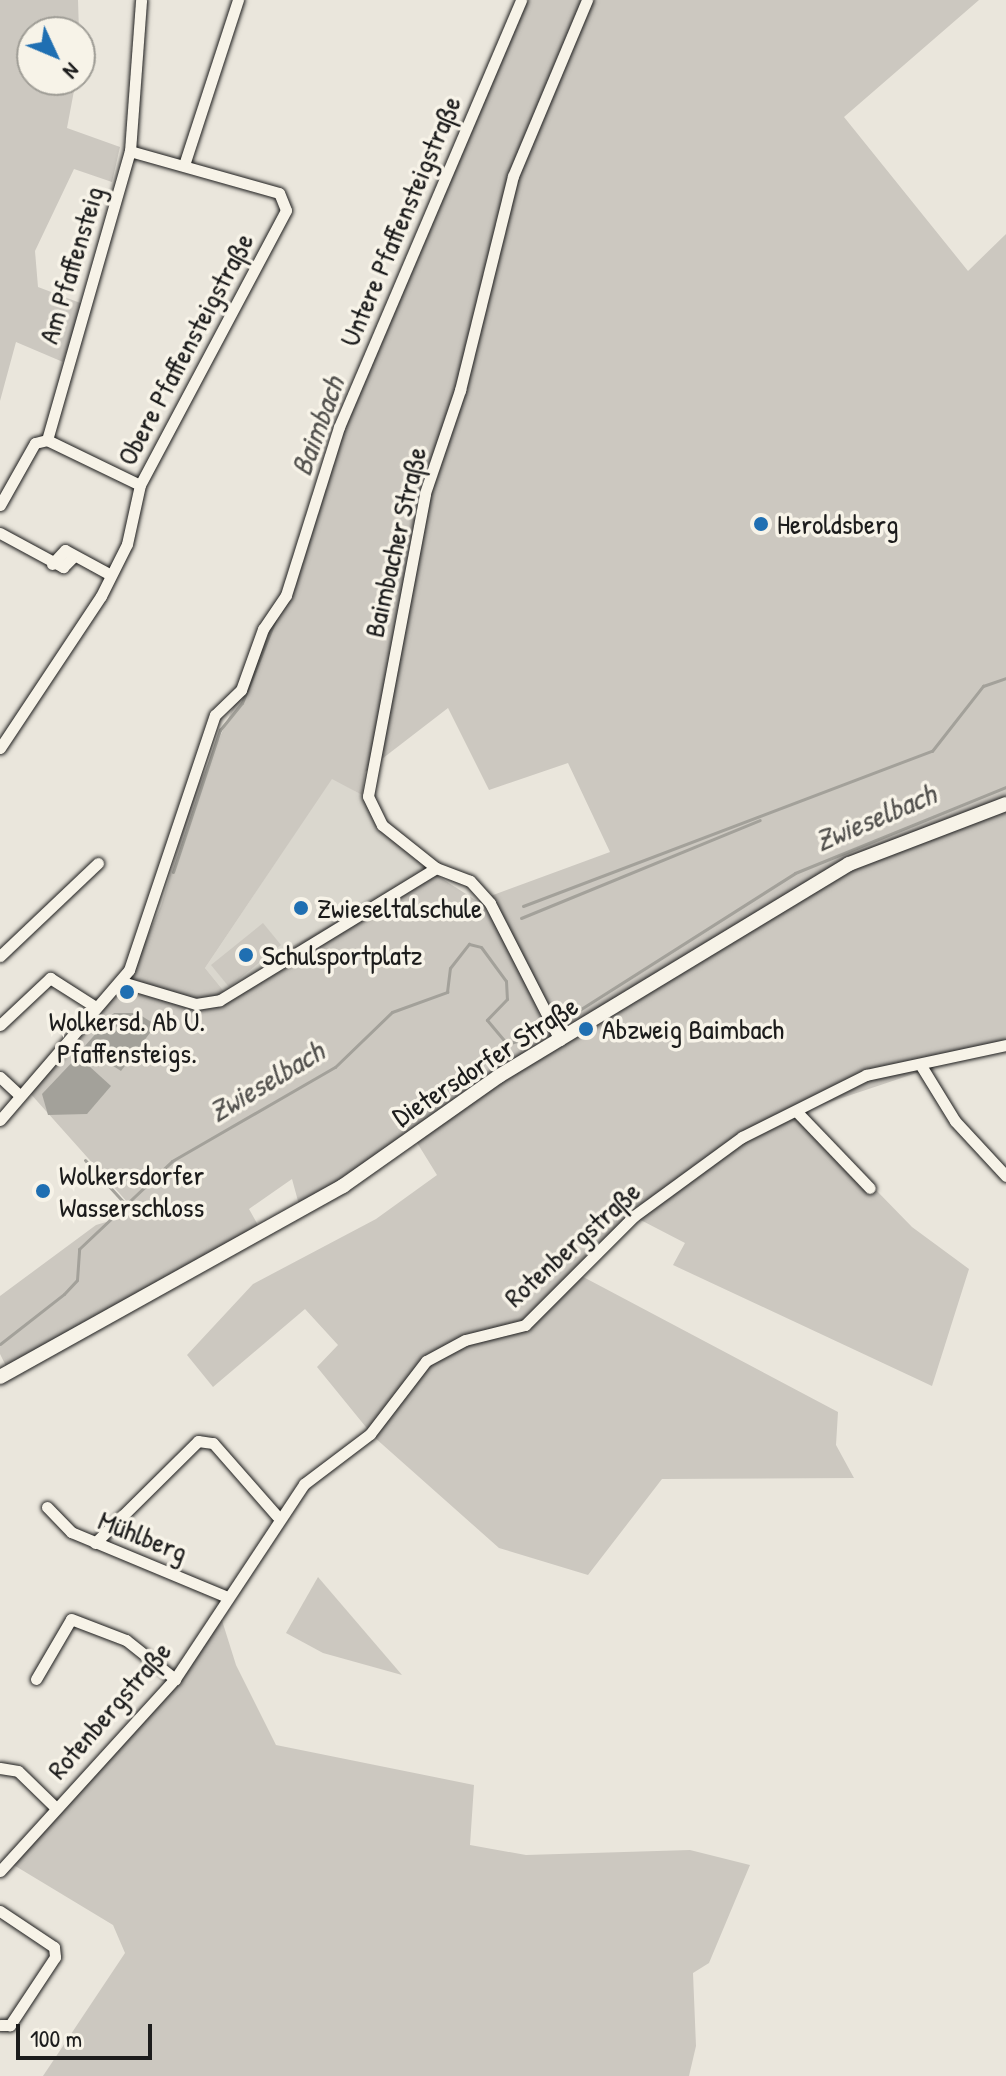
<!DOCTYPE html>
<meta charset="utf-8">
<style>
body{margin:0}
#map{position:relative;width:1006px;height:2076px;overflow:hidden;background:#eae6dc;font-family:"Patrick Hand",sans-serif}
div>[style]{position:absolute}
.built>*{inset:0;background:#dad7ce}
.green>*{inset:0;background:#ccc8c0}
.water>*{inset:0;background:#a3a19a}
.stream>*{height:3px;margin:-1.5px;padding:0 1.5px;transform-origin:1.5px;border-radius:1.5px;background:#a3a19a}
.roads{filter:drop-shadow(0 0 2px #1c1c1c) drop-shadow(0 0 2px #1c1c1c)}
.minor>*{height:11px;margin:-5.5px;padding:0 5.5px;transform-origin:5.5px;border-radius:5.5px;background:#f7f3e8}
.tertiary>*{height:14px;margin:-7px;padding:0 7px;transform-origin:7px;border-radius:7px;background:#f7f3e8}
.dots>*{width:22px;height:22px;translate:-50% -50%;box-sizing:border-box;border:4px solid #f7f3e8;border-radius:50%}
span{translate:-50% -50%;white-space:nowrap;text-align:center;line-height:1.15;-webkit-text-stroke:7px #f7f3e8;paint-order:stroke}
.street-label{font-size:28px;color:#1c1c1c}
.poi-label{font-size:28px;color:#1c1c1c}
.left{translate:0 -50%;text-align:left}
.water-label{font-size:30px;color:#52514e;font-style:italic}
.north{position:absolute;left:16px;top:16px;width:80px;height:80px;box-sizing:border-box;background:#f7f3e8;border:2px solid #9f9d96;border-radius:50%;rotate:134deg;font-size:22px;font-weight:700;line-height:32px;text-align:center;color:#1c1c1c}
.north::after{content:'';display:block;margin:auto;width:28px;height:36px;background:#1f6fb2;clip-path:polygon(50% 0,100% 100%,50% 72%,0 100%)}
.scale{position:absolute;left:16px;top:2024px;width:136px;height:36px;box-sizing:border-box;border:4px solid #1c1c1c;border-top:0;padding-left:10px;font-size:24px;line-height:28px;white-space:nowrap;color:#1c1c1c;-webkit-text-stroke:6px #f7f3e8;paint-order:stroke}
</style>
<div id="map">
<div class="built">
<div style="clip-path:polygon(332px 778px,362px 795px,378px 825px,427px 869px,289px 948px,227px 995px,205px 968px)"></div>
</div>
<div class="green">
<div style="clip-path:polygon(0 0,78px 0,79px 32px,32px 32px,32px 80px,76px 80px,67px 128px,120px 147px,112px 182px,74px 169px,35px 251px,38px 287px,83px 304px,63px 362px,16px 342px,0 401px)"></div>
<div style="clip-path:polygon(evenodd,523px 0,979px 0,844px 117px,968px 271px,1006px 234px,1006px 1043px,800px 1112px,912px 1227px,969px 1269px,932px 1386px,673px 1265px,685px 1243px,631px 1215px,572px 1271px,838px 1412px,836px 1445px,854px 1478px,662px 1479px,588px 1575px,499px 1548px,374px 1437px,317px 1367px,338px 1345px,305px 1309px,213px 1387px,187px 1355px,253px 1284px,376px 1219px,437px 1175px,416px 1141px,301px 1212px,292px 1179px,249px 1209px,258px 1225px,7px 1368px,0 1354px,0 1296px,96px 1225px,137px 1213px,29px 1092px,127px 983px,161px 906px,193px 797px,302px 554px,337px 428px,523px 0,448px 708px,489px 790px,568px 763px,610px 852px,477px 901px,427px 869px,289px 948px,227px 995px,205px 968px,332px 779px,362px 795px,365px 772px,448px 708px)"></div>
<div style="clip-path:polygon(263px 923px,281px 945px,229px 987px,211px 965px)"></div>
<div style="clip-path:polygon(318px 1577px,402px 1675px,323px 1653px,286px 1633px)"></div>
<div style="clip-path:polygon(220px 1614px,236px 1665px,276px 1745px,474px 1785px,470px 1845px,526px 1855px,690px 1850px,750px 1865px,709px 1963px,693px 1973px,696px 2046px,689px 2076px,43px 2076px,125px 1953px,113px 1925px,12px 1864px,181px 1675px)"></div>
</div>
<div class="water">
<div style="clip-path:polygon(114px 1013px,137px 1013px,156px 1025px,121px 1071px,84px 1047px)"></div>
<div style="clip-path:polygon(78px 1056px,111px 1086px,87px 1114px,48px 1115px,42px 1094px)"></div>
</div>
<div class="stream">
<div style="left:173px;top:872px;width:150px;rotate:-71.7deg"></div>
<div style="left:220px;top:730px;width:35px;rotate:-51deg"></div>
<div style="left:242px;top:703px;width:89px;rotate:-68.3deg"></div>
<div style="left:523px;top:906px;width:437px;rotate:-20.8deg"></div>
<div style="left:932px;top:751px;width:83px;rotate:-51.9deg"></div>
<div style="left:983px;top:686px;width:24px;rotate:-19deg"></div>
<div style="left:521px;top:918px;width:258px;rotate:-22.3deg"></div>
<div style="left:562px;top:1021px;width:276px;rotate:-32.4deg"></div>
<div style="left:795px;top:873px;width:228px;rotate:-22.2deg"></div>
<div style="left:85px;top:1160px;width:64px;rotate:47.5deg"></div>
<div style="left:0;top:1344px;width:81px;rotate:-38deg"></div>
<div style="left:64px;top:1294px;width:19px;rotate:-47deg"></div>
<div style="left:77px;top:1280px;width:31px;rotate:-86deg"></div>
<div style="left:79px;top:1249px;width:128px;rotate:-43.4deg"></div>
<div style="left:172px;top:1161px;width:188px;rotate:-30deg"></div>
<div style="left:335px;top:1067px;width:79px;rotate:-44deg"></div>
<div style="left:392px;top:1012px;width:59px;rotate:-20deg"></div>
<div style="left:447px;top:992px;width:24px;rotate:-83deg"></div>
<div style="left:450px;top:968px;width:31px;rotate:-52deg"></div>
<div style="left:469px;top:944px;width:12px;rotate:14deg"></div>
<div style="left:481px;top:947px;width:42px;rotate:53.7deg"></div>
<div style="left:506px;top:981px;width:18px;rotate:87deg"></div>
<div style="left:507px;top:999px;width:29px;rotate:134deg"></div>
<div style="left:487px;top:1020px;width:31px;rotate:50deg"></div>
<div style="left:507px;top:1044px;width:38px;rotate:-17deg"></div>
</div>
<div class="roads">
<div class="minor">
<div style="left:184px;top:165px;width:174px;rotate:-71.9deg"></div>
<div style="left:47px;top:440px;width:301px;rotate:-74deg"></div>
<div style="left:130px;top:151px;width:151px;rotate:-85.8deg"></div>
<div style="left:47px;top:440px;width:103px;rotate:25.8deg"></div>
<div style="left:0;top:505px;width:71px;rotate:-60.6deg"></div>
<div style="left:35px;top:443px;width:12px;rotate:-14deg"></div>
<div style="left:0;top:533px;width:72px;rotate:28.4deg"></div>
<div style="left:63px;top:567px;width:14px;rotate:-45deg"></div>
<div style="left:52px;top:564px;width:19px;rotate:-47deg"></div>
<div style="left:65px;top:550px;width:52px;rotate:28.5deg"></div>
<div style="left:0;top:748px;width:182px;rotate:-56.4deg"></div>
<div style="left:101px;top:596px;width:58px;rotate:-63.4deg"></div>
<div style="left:127px;top:544px;width:60px;rotate:-77.6deg"></div>
<div style="left:140px;top:485px;width:311px;rotate:-62deg"></div>
<div style="left:286px;top:210px;width:18px;rotate:-112deg"></div>
<div style="left:279px;top:193px;width:155px;rotate:-164.3deg"></div>
<div style="left:0;top:956px;width:135px;rotate:-43.5deg"></div>
<div style="left:122px;top:982px;width:77px;rotate:16.6deg"></div>
<div style="left:196px;top:1004px;width:24px;rotate:-9deg"></div>
<div style="left:220px;top:1000px;width:253px;rotate:-31.4deg"></div>
<div style="left:0;top:1025px;width:69px;rotate:-43.2deg"></div>
<div style="left:50px;top:978px;width:52px;rotate:32.5deg"></div>
<div style="left:560px;top:1040px;width:154px;rotate:-117.1deg"></div>
<div style="left:490px;top:903px;width:30px;rotate:-132deg"></div>
<div style="left:470px;top:881px;width:36px;rotate:-159deg"></div>
<div style="left:436px;top:868px;width:69px;rotate:-141.5deg"></div>
<div style="left:382px;top:825px;width:32px;rotate:-116deg"></div>
<div style="left:368px;top:796px;width:308px;rotate:-79.3deg"></div>
<div style="left:425px;top:493px;width:109px;rotate:-71.2deg"></div>
<div style="left:460px;top:390px;width:220px;rotate:-76.1deg"></div>
<div style="left:513px;top:176px;width:191px;rotate:-67.2deg"></div>
<div style="left:920px;top:1064px;width:67px;rotate:58.4deg"></div>
<div style="left:955px;top:1121px;width:75px;rotate:47.2deg"></div>
<div style="left:0;top:1077px;width:26px;rotate:43deg"></div>
<div style="left:797px;top:1112px;width:105px;rotate:46.2deg"></div>
<div style="left:0;top:1120px;width:198px;rotate:-49.3deg"></div>
<div style="left:129px;top:970px;width:269px;rotate:-71.4deg"></div>
<div style="left:215px;top:715px;width:36px;rotate:-44deg"></div>
<div style="left:241px;top:690px;width:65px;rotate:-70.2deg"></div>
<div style="left:263px;top:629px;width:41px;rotate:-55.9deg"></div>
<div style="left:286px;top:595px;width:176px;rotate:-72.5deg"></div>
<div style="left:339px;top:427px;width:464px;rotate:-66.9deg"></div>
<div style="left:47px;top:1507px;width:35px;rotate:46deg"></div>
<div style="left:71px;top:1532px;width:169px;rotate:22.6deg"></div>
<div style="left:95px;top:1543px;width:145px;rotate:-44.7deg"></div>
<div style="left:198px;top:1441px;width:15px;rotate:8deg"></div>
<div style="left:213px;top:1443px;width:97px;rotate:48.8deg"></div>
<div style="left:36px;top:1679px;width:69px;rotate:-59.7deg"></div>
<div style="left:71px;top:1619px;width:59px;rotate:20.9deg"></div>
<div style="left:126px;top:1640px;width:63px;rotate:38.5deg"></div>
<div style="left:0;top:1768px;width:18px;rotate:9deg"></div>
<div style="left:18px;top:1771px;width:53px;rotate:44.2deg"></div>
<div style="left:0;top:1871px;width:260px;rotate:-47.7deg"></div>
<div style="left:175px;top:1679px;width:234px;rotate:-56.5deg"></div>
<div style="left:304px;top:1484px;width:83px;rotate:-37.1deg"></div>
<div style="left:370px;top:1434px;width:92px;rotate:-52.5deg"></div>
<div style="left:426px;top:1361px;width:44px;rotate:-28.3deg"></div>
<div style="left:465px;top:1340px;width:62px;rotate:-14deg"></div>
<div style="left:525px;top:1325px;width:154px;rotate:-45deg"></div>
<div style="left:634px;top:1216px;width:134px;rotate:-36.2deg"></div>
<div style="left:742px;top:1137px;width:139px;rotate:-26.6deg"></div>
<div style="left:866px;top:1075px;width:143px;rotate:-12.1deg"></div>
<div style="left:0;top:1911px;width:65px;rotate:33.7deg"></div>
<div style="left:54px;top:1947px;width:10px;rotate:84deg"></div>
<div style="left:55px;top:1957px;width:82px;rotate:123.5deg"></div>
<div style="left:10px;top:2025px;width:10px;rotate:180deg"></div>
</div>
<div class="tertiary">
<div style="left:0;top:1377px;width:393px;rotate:-29.1deg"></div>
<div style="left:343px;top:1186px;width:191px;rotate:-35.2deg"></div>
<div style="left:499px;top:1076px;width:409px;rotate:-31.2deg"></div>
<div style="left:849px;top:864px;width:168px;rotate:-20.9deg"></div>
</div>
</div>
<div class="dots">
<div style="left:761px;top:524px;background:#1f6fb2"></div>
<div style="left:301px;top:908px;background:#1f6fb2"></div>
<div style="left:246px;top:955px;background:#1f6fb2"></div>
<div style="left:127px;top:992px;background:#1f6fb2"></div>
<div style="left:586px;top:1029px;background:#1f6fb2"></div>
<div style="left:43px;top:1191px;background:#1f6fb2"></div>
</div>
<div class="street-label">
<span style="left:400px;top:221px;rotate:-67deg">Untere Pfaffensteigstraße</span>
<span style="left:71px;top:265px;rotate:-73deg">Am Pfaffensteig</span>
<span style="left:185px;top:349px;rotate:-62deg">Obere Pfaffensteigstraße</span>
<span style="left:395px;top:542px;rotate:-77deg">Baimbacher Straße</span>
<span style="left:485px;top:1061px;rotate:-33deg">Dietersdorfer Straße</span>
<span style="left:572px;top:1244px;rotate:-42deg">Rotenbergstraße</span>
<span style="left:143px;top:1536px;rotate:22deg">Mühlberg</span>
<span style="left:109px;top:1710px;rotate:-49deg">Rotenbergstraße</span>
</div>
<div class="poi-label">
<span class="left" style="left:777px;top:524px">Heroldsberg</span>
<span class="left" style="left:317px;top:908px">Zwieseltalschule</span>
<span class="left" style="left:262px;top:955px">Schulsportplatz</span>
<span style="left:127px;top:1037px">Wolkersd. Ab U.<br>Pfaffensteigs.</span>
<span class="left" style="left:602px;top:1029px">Abzweig Baimbach</span>
<span class="left" style="left:59px;top:1191px">Wolkersdorfer<br>Wasserschloss</span>
</div>
<div class="water-label">
<span style="left:317px;top:426px;rotate:-70deg">Baimbach</span>
<span style="left:875px;top:817px;rotate:-23deg">Zwieselbach</span>
<span style="left:266px;top:1081px;rotate:-31deg">Zwieselbach</span>
</div>
<div class="north">N</div>
<div class="scale">100 m</div>
</div>
